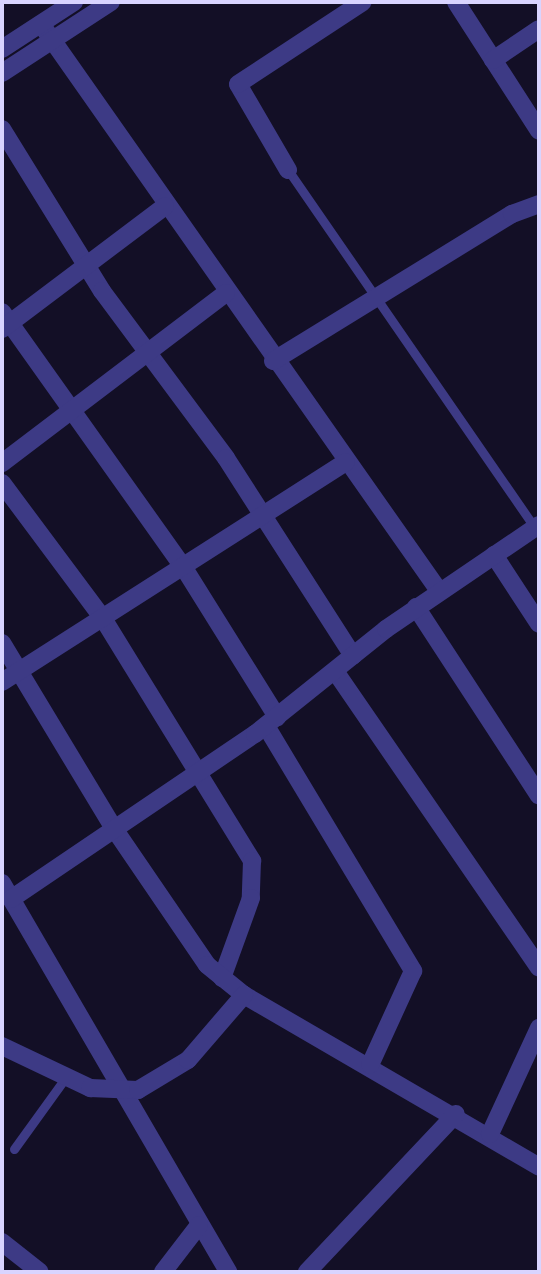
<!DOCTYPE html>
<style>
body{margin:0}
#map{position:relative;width:541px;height:1274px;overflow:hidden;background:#130f26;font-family:Montserrat,sans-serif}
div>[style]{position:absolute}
.lane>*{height:9px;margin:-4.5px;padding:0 4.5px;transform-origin:4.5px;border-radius:4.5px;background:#3d3a85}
.street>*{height:18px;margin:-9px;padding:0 9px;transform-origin:9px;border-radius:9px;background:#3d3a85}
span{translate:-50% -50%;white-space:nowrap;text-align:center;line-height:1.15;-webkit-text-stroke:5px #130f26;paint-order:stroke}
.frame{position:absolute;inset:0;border:4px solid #d9d4ff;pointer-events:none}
</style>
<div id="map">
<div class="lane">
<div style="left:288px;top:170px;width:435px;rotate:55.4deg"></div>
<div style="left:14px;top:1149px;width:89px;rotate:-54.2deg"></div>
</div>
<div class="street">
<div style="left:456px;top:2px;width:153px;rotate:57.2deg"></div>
<div style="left:41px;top:24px;width:693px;rotate:54.93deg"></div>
<div style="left:2px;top:49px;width:86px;rotate:-33.1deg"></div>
<div style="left:493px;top:60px;width:55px;rotate:-34deg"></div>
<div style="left:2px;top:73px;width:130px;rotate:-33.1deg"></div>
<div style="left:2px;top:129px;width:190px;rotate:58.3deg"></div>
<div style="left:102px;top:291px;width:208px;rotate:53.4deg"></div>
<div style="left:226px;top:458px;width:235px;rotate:57.3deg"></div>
<div style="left:288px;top:170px;width:99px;rotate:-120.2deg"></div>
<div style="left:238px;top:84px;width:149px;rotate:-33.3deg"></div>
<div style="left:2px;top:312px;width:314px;rotate:54.6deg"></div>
<div style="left:184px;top:568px;width:176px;rotate:58deg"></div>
<div style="left:2px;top:329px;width:204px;rotate:-37deg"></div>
<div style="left:273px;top:361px;width:281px;rotate:-31.6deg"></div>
<div style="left:512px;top:214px;width:29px;rotate:-20deg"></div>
<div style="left:2px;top:463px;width:281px;rotate:-37.2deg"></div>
<div style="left:2px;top:483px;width:171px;rotate:53.3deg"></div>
<div style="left:104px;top:620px;width:283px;rotate:58.4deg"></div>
<div style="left:252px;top:861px;width:37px;rotate:92deg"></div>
<div style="left:251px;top:898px;width:85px;rotate:109.9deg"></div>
<div style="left:494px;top:555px;width:82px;rotate:56.9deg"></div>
<div style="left:416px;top:607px;width:225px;rotate:56.9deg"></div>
<div style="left:2px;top:643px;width:218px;rotate:58.9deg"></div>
<div style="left:115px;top:830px;width:163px;rotate:55.7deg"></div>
<div style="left:207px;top:965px;width:48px;rotate:39deg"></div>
<div style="left:244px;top:995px;width:341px;rotate:30.2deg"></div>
<div style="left:335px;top:671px;width:360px;rotate:55.5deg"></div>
<div style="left:2px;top:682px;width:408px;rotate:-32.6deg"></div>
<div style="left:266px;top:726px;width:286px;rotate:59deg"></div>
<div style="left:413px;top:971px;width:103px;rotate:114.6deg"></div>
<div style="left:2px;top:883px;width:450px;rotate:59.8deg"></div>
<div style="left:11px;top:899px;width:295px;rotate:-34.1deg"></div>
<div style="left:255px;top:734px;width:168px;rotate:-38.7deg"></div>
<div style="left:386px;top:629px;width:185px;rotate:-34.2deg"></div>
<div style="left:2px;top:1046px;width:98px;rotate:25.5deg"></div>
<div style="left:90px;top:1088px;width:48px;rotate:2.4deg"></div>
<div style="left:138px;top:1090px;width:58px;rotate:-31deg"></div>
<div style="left:188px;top:1060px;width:86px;rotate:-49.3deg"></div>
<div style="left:490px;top:1134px;width:117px;rotate:-65.2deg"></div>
<div style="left:2px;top:1242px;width:48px;rotate:38.3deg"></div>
<div style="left:163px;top:1272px;width:59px;rotate:-52.5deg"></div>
<div style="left:307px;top:1272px;width:217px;rotate:-46.7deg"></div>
</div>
<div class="frame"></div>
</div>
